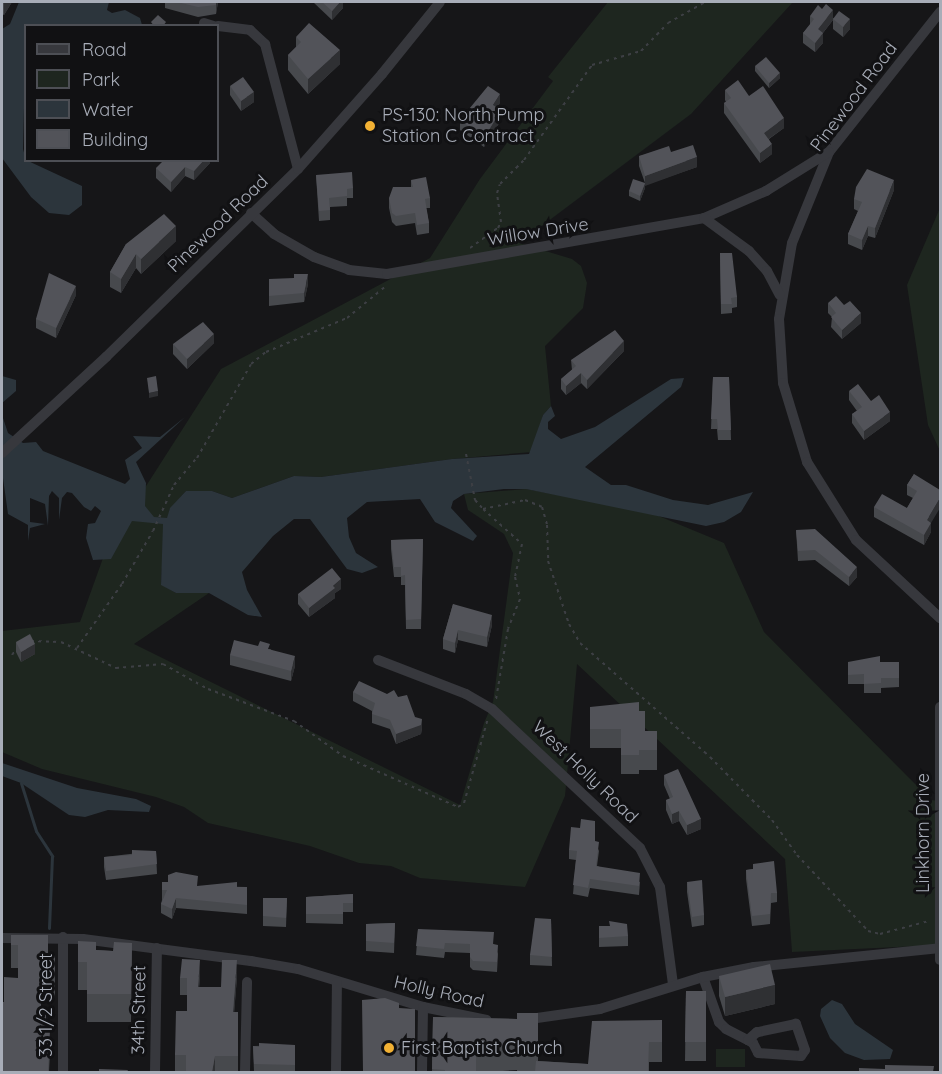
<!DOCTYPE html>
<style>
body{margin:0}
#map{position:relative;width:942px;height:1074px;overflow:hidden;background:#161618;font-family:Quicksand,sans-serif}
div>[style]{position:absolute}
.green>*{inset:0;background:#1e261f}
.water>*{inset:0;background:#2c353c}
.stream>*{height:3px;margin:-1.5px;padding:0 1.5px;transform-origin:1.5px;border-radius:1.5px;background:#2c353c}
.path>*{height:2px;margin-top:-1px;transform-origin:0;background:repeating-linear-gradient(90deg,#3d3f44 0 3px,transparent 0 7.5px)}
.minor>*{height:10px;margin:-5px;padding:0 5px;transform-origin:5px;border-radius:5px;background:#37383d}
.wall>*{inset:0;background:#47494d}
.shaded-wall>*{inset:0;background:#2f3033}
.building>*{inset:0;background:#525359}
.dots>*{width:16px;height:16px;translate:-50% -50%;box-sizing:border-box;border:3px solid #111113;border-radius:50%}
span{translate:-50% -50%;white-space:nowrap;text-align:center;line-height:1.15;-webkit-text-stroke:6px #111113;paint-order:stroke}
.street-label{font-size:18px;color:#a8adb8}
.poi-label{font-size:18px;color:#a8adb8}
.left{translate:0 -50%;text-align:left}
.frame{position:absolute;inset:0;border:3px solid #a8adb8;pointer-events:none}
.legend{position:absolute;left:24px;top:24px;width:195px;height:138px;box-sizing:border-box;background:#111113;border:2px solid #4d4f55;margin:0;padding:8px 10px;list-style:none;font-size:18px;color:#a8adb8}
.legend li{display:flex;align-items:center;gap:12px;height:30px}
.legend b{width:30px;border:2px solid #4d4f55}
</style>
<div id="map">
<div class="green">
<div style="clip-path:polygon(608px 2px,793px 2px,691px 114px,519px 243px,572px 259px,581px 266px,587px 283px,583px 308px,545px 346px,551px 406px,543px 415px,532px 452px,452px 459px,321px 477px,294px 476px,232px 498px,212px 491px,186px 491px,170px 509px,164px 533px,161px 584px,176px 593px,209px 593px,134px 644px,460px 805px,484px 723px,493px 702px,513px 553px,504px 534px,468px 510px,464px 494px,526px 489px,649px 512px,724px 543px,764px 632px,931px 800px,940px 801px,940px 945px,792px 952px,785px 859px,577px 664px,565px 796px,525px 887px,420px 878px,391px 866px,359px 863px,310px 846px,208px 823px,184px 807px,156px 797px,42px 769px,2px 752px,2px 631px,80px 622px,107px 547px,221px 369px,430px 258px,480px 179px,553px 81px,548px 77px)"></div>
<div style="clip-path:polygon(940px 208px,940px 451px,928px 425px,907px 285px)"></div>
<div style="clip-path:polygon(716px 1049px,745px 1049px,745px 1067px,716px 1067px)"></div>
</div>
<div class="water">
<div style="clip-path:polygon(19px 2px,109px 2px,107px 10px,112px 13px,125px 10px,140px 18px,142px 25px,26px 26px,23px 149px,26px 160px,82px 186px,82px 205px,69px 215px,49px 213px,31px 197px,2px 158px,2px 29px,10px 24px)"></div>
<div style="clip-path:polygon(2px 376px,16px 380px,16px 391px,2px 403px)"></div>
<div style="clip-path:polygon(684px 378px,681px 387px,585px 467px,611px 485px,626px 485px,673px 500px,708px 505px,753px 492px,741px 512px,724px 522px,706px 526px,526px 489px,504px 489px,464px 494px,453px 501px,451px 508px,477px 536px,473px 541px,435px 522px,420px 499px,367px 502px,347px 518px,349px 537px,356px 553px,378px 567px,362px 573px,347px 569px,310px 519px,294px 519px,273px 536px,242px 572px,247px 590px,262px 617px,248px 615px,209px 593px,176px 593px,161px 585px,163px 524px,132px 521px,111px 559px,93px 560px,86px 538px,88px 524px,95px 523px,101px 511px,95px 506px,91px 511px,84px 507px,72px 493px,67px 492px,62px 498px,59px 520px,59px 498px,52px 491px,49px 496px,48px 526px,45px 504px,30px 498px,30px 522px,45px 524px,30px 528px,28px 541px,28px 525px,8px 514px,2px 471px,2px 415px,8px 433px,23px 443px,36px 442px,43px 451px,125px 484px,130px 479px,125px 460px,142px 448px,133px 436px,160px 437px,185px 417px,136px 462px,146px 483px,145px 506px,154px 517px,167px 518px,170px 508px,186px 491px,212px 491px,232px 498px,294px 476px,321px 477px,452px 459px,529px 454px,543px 415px,551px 406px,555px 416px,548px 422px,548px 429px,561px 439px,595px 427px,671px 379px)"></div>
<div style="clip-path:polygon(2px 763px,77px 788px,136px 799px,151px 806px,149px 812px,108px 810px,85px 817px,69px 815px,21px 783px,2px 776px)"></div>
<div style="clip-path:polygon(832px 1000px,842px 1004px,855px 1024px,893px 1050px,890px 1059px,864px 1060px,845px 1053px,830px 1038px,820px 1016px,821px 1009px)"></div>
</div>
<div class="stream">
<div style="left:21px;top:783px;width:50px;rotate:72.6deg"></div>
<div style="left:36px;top:831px;width:30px;rotate:57deg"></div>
<div style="left:52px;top:856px;width:72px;rotate:92.4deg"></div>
</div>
<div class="path">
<div style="left:470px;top:248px;width:34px;rotate:-36deg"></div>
<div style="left:498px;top:228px;width:7px;rotate:-63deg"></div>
<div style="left:501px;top:222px;width:29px;rotate:-98deg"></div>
<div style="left:497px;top:193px;width:9px;rotate:-72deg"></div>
<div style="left:500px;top:184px;width:34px;rotate:-45deg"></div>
<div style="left:524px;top:160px;width:117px;rotate:-54.4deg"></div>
<div style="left:592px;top:65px;width:51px;rotate:-15.9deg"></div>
<div style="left:641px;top:51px;width:39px;rotate:-46deg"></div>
<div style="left:668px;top:23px;width:43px;rotate:-29.6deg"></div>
<div style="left:466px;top:454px;width:47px;rotate:78.9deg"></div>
<div style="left:475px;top:500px;width:12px;rotate:48deg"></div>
<div style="left:483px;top:509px;width:43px;rotate:-12.1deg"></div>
<div style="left:525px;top:500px;width:18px;rotate:22deg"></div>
<div style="left:542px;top:507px;width:19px;rotate:74deg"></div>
<div style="left:547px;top:525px;width:36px;rotate:88deg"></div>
<div style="left:548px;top:561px;width:66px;rotate:71.6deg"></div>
<div style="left:569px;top:624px;width:22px;rotate:60deg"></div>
<div style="left:580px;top:643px;width:173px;rotate:41.2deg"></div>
<div style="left:710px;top:757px;width:88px;rotate:45.5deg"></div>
<div style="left:772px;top:820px;width:43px;rotate:54.5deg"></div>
<div style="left:797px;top:855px;width:104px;rotate:46.9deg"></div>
<div style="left:868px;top:931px;width:12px;rotate:14deg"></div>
<div style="left:880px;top:934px;width:51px;rotate:-14.9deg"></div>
<div style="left:483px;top:509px;width:52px;rotate:41.9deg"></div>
<div style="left:522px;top:544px;width:34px;rotate:102deg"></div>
<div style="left:515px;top:577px;width:23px;rotate:77deg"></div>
<div style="left:520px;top:599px;width:32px;rotate:112deg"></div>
<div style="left:508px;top:629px;width:71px;rotate:99.7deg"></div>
<div style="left:31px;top:641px;width:30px;rotate:2deg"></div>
<div style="left:61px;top:642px;width:61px;rotate:25.3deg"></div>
<div style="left:116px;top:668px;width:47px;rotate:-4.9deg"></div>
<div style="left:163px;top:664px;width:51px;rotate:29.1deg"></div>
<div style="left:208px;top:689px;width:92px;rotate:20.4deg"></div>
<div style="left:294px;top:721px;width:60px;rotate:35.5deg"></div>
<div style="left:343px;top:756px;width:126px;rotate:23.9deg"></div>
<div style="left:458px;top:807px;width:7px;rotate:-34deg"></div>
<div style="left:464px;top:803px;width:88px;rotate:-74.2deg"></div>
<div style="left:77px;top:648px;width:78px;rotate:-54.9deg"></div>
<div style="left:122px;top:584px;width:61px;rotate:-59.7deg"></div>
<div style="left:153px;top:531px;width:51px;rotate:-65.5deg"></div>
<div style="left:174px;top:485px;width:35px;rotate:-50deg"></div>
<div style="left:197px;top:458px;width:108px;rotate:-60.1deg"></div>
<div style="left:251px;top:364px;width:19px;rotate:-39deg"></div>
<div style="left:266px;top:352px;width:88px;rotate:-22.8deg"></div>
<div style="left:347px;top:318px;width:50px;rotate:-39.4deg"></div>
<div style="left:12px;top:655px;width:7px;rotate:-56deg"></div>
</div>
<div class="minor">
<div style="left:940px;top:12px;width:179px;rotate:128.4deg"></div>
<div style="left:829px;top:152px;width:98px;rotate:112.1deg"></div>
<div style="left:792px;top:243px;width:77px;rotate:99.7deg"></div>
<div style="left:779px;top:319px;width:64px;rotate:86.4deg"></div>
<div style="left:783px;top:383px;width:83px;rotate:73.1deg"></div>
<div style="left:807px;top:462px;width:92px;rotate:57.9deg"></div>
<div style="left:856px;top:540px;width:115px;rotate:42.9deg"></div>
<div style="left:204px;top:23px;width:10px;rotate:17deg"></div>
<div style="left:218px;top:26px;width:32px;rotate:7deg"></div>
<div style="left:250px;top:30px;width:21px;rotate:43deg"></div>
<div style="left:265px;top:44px;width:129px;rotate:75.2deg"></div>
<div style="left:251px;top:213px;width:31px;rotate:42deg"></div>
<div style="left:274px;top:234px;width:46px;rotate:29.9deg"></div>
<div style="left:314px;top:257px;width:37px;rotate:20deg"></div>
<div style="left:349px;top:270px;width:38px;rotate:6deg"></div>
<div style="left:387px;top:274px;width:322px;rotate:-10deg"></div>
<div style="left:704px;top:218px;width:68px;rotate:-23.5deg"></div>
<div style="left:766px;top:191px;width:74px;rotate:-31.8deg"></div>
<div style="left:704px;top:218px;width:56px;rotate:36.3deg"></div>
<div style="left:749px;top:251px;width:27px;rotate:48deg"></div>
<div style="left:767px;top:271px;width:27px;rotate:62deg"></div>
<div style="left:2px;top:453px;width:142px;rotate:-42.7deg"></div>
<div style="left:106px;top:357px;width:269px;rotate:-44.4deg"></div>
<div style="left:298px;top:169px;width:127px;rotate:-48.5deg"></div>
<div style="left:382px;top:74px;width:92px;rotate:-51.1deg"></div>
<div style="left:378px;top:660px;width:94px;rotate:21.1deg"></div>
<div style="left:466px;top:694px;width:30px;rotate:30deg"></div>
<div style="left:492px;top:709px;width:203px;rotate:43.2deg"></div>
<div style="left:640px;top:848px;width:44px;rotate:62.9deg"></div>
<div style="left:660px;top:887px;width:99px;rotate:82.4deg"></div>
<div style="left:940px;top:707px;width:253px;rotate:90deg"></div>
<div style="left:63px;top:937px;width:135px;rotate:90deg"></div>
<div style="left:2px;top:938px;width:81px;rotate:0.7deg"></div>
<div style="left:83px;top:939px;width:169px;rotate:7.5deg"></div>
<div style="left:251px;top:961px;width:48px;rotate:9.7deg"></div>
<div style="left:298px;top:969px;width:131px;rotate:16.9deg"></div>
<div style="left:423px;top:1007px;width:65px;rotate:11.5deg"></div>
<div style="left:703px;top:977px;width:48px;rotate:70.4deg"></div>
<div style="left:719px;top:1022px;width:10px;rotate:45deg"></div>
<div style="left:726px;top:1029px;width:25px;rotate:27deg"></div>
<div style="left:748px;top:1040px;width:6px;rotate:31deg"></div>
<div style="left:753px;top:1043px;width:11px;rotate:63deg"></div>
<div style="left:758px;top:1053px;width:43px;rotate:4deg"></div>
<div style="left:801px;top:1056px;width:7px;rotate:-56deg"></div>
<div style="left:805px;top:1050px;width:28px;rotate:-109deg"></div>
<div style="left:796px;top:1024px;width:40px;rotate:168deg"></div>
<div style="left:757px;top:1032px;width:12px;rotate:138deg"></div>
<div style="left:523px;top:1020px;width:78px;rotate:-8.1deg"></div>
<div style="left:600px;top:1009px;width:108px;rotate:-17.3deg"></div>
<div style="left:703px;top:977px;width:52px;rotate:-11.1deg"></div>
<div style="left:754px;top:967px;width:187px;rotate:-5.8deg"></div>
<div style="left:155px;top:1072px;width:124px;rotate:-89.1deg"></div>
<div style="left:245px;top:1072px;width:90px;rotate:-88.7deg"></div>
<div style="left:336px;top:1072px;width:90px;rotate:-89.4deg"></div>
<div style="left:422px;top:1072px;width:65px;rotate:-89.1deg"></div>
</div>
<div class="wall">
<div style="clip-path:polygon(2px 2px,12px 2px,4px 15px,2px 14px)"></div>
<div style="clip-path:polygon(165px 2px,218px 2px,216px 14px,198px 17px,165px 8px)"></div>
<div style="clip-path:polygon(313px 2px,343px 2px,343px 8px,332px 20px)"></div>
<div style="clip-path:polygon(810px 16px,833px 18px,850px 29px,843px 37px,833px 29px,833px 20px,823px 33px,823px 43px,815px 52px,803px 43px,803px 33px,810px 25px)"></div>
<div style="clip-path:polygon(296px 37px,340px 64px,308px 94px,288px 70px,288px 55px,296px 47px)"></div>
<div style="clip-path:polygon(755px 66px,780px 78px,769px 88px,755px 71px)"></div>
<div style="clip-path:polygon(230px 86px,254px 102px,241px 111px,230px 95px)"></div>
<div style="clip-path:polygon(725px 90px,749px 96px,784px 128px,769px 139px,772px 154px,760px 163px,724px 113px,724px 103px,726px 102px,725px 100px)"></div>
<div style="clip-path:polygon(500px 103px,497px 107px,501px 120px,484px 147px,460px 130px,460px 120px)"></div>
<div style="clip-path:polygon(671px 152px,697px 167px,645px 185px,645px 188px,640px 201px,629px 196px,629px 191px,645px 183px,639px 166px,639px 156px)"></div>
<div style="clip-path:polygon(210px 160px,210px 163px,194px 180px,185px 176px,171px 192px,156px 178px,156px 168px)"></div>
<div style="clip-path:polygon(316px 175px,353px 188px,353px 198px,347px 198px,347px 206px,330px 207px,330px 220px,319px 221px)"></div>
<div style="clip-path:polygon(411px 180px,430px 198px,430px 208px,426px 208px,429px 223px,429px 233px,417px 235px,415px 223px,396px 226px,392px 222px,389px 208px,389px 198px,411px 187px)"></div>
<div style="clip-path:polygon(894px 190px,875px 238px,868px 236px,862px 250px,848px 244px,848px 234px,858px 211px,854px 209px,854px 199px)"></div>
<div style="clip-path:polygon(176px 241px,141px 274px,136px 268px,121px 293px,110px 287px,110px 272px,126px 244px)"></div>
<div style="clip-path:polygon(720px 253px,737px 297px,737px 307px,732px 308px,732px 313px,721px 314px)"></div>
<div style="clip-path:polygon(269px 279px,308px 284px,304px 302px,269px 306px)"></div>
<div style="clip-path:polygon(76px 295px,56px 338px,36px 328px,36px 319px)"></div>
<div style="clip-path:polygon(828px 303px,861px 323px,842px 339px,831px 327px,832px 317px,828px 313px)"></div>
<div style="clip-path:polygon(214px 343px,187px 369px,173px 354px,173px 344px)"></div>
<div style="clip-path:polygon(624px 351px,587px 389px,581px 383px,566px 395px,561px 389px,561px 379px,572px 370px,571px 360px)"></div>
<div style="clip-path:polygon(713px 377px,729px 377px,731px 440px,718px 440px,717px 429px,711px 429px)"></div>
<div style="clip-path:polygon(849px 391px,890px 421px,864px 440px,852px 423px,852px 414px,857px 411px,849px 400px)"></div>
<div style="clip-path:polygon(914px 474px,931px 523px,931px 532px,924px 545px,874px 517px,874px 507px,907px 508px,913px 498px,907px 495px,907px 485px)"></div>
<div style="clip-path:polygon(796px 530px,857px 577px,849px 586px,815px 560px,798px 561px)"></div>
<div style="clip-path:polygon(423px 539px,421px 629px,406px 629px,405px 585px,401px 585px,401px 577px,394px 577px,391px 549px,391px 540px)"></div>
<div style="clip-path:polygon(341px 589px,335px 593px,335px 598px,309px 617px,298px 604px,298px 594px)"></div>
<div style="clip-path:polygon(453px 604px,492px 625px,487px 647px,458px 640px,455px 653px,443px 649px,443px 639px)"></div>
<div style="clip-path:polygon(16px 642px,35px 654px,21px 662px,16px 652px)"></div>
<div style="clip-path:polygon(270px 649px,295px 666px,291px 681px,230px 665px,230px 655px)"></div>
<div style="clip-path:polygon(848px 662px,899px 662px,899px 687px,881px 688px,881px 693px,864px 693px,864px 684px,848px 684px)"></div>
<div style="clip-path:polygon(353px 692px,387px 694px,398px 697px,422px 728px,421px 734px,396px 744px,390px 729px,372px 723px,372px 711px,353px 701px)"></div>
<div style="clip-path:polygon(590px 707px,639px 711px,645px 731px,657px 731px,657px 770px,639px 770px,639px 774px,621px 774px,621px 748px,590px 748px)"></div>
<div style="clip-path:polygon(664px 775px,701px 829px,687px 835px,679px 821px,672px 824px,666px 810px,666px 800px,670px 799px,664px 785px)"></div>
<div style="clip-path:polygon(595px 841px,599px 851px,597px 866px,640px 882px,639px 895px,590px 888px,588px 897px,573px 894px,576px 860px,569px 859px,569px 850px)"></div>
<div style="clip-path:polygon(156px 851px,157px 874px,106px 880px,104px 867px,104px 857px)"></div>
<div style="clip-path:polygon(753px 864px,777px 893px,777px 902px,771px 903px,770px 924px,752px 926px,746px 879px,746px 870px,753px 869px)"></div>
<div style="clip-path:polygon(162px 882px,198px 886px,247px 887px,247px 914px,176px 908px,172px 919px,161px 913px,161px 904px,162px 900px)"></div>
<div style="clip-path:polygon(687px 882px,704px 915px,704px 925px,692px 927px,687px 892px)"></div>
<div style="clip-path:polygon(353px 894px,353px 912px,343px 912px,343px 924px,306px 923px,306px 897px)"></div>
<div style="clip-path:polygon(263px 898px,287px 898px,286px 927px,263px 926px)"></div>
<div style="clip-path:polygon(551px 919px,552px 966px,530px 965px,530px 955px)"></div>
<div style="clip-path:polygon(395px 923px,394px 953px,366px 951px,366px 924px)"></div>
<div style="clip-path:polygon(599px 926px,628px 936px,628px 946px,599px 947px)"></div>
<div style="clip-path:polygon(418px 929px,494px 944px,498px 954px,497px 972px,473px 970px,470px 967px,470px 953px,445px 952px,444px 958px,416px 955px)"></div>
<div style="clip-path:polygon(11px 935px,48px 955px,55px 955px,55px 998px,41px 998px,41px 1007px,50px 1053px,49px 1072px,2px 1072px,2px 1002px,4px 1002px,18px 978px,18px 968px,11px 968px)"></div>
<div style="clip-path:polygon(78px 941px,96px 950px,113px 951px,132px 943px,131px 1022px,87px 1022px,87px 990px,78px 990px)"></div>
<div style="clip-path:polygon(719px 976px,775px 1004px,725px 1016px,719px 996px)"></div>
<div style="clip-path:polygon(200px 977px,199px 987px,221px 987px,237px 977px,234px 1012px,238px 1012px,238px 1072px,175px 1072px,175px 1055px,187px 1011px,187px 995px,180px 995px,180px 978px)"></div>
<div style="clip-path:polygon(686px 991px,706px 991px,706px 1061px,685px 1061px)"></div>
<div style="clip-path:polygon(538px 1013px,538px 1061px,588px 1064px,662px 1020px,662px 1062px,649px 1062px,649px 1072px,517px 1072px,517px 1070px,488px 1072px,432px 1072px,433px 1017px,517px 1019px)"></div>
<div style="clip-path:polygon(295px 1045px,295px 1072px,254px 1072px,253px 1046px)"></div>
</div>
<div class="shaded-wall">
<div style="clip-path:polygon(4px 2px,12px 2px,4px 15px)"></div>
<div style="clip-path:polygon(216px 2px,218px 2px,216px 14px)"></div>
<div style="clip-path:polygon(340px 2px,343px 2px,343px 8px,332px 20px,332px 11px)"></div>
<div style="clip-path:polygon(833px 10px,833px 20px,818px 39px,818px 29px)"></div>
<div style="clip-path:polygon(850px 19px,850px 29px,843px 37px,843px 27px)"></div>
<div style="clip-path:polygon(823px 33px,823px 43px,815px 52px,815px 43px)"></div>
<div style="clip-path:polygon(340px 50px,340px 64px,308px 94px,308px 79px)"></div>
<div style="clip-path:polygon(780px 73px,780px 78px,769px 88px,769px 83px)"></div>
<div style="clip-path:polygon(254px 92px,254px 102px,241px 111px,241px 101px)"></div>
<div style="clip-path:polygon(500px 94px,500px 103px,493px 114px,493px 105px)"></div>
<div style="clip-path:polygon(501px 110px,501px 120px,484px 147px,484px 138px)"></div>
<div style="clip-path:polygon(784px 118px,784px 128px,764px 142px,764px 133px)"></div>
<div style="clip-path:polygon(772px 144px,772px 154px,760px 163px,760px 153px)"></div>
<div style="clip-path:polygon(697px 157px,697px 167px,645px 186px,645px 176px)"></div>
<div style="clip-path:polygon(204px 160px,210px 160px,210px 163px,194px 180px,194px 171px)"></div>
<div style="clip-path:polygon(185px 167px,185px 176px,171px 192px,171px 182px)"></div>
<div style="clip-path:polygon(894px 180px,894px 190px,875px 238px,875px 228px)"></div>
<div style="clip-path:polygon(645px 183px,645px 188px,640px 201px,640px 196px)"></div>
<div style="clip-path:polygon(176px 226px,176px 241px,141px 274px,141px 259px)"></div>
<div style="clip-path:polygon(868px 226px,868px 236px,862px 250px,862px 240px)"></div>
<div style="clip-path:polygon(136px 254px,136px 268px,121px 293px,121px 279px)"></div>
<div style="clip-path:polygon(308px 274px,308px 284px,304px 302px,304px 293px)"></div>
<div style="clip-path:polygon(76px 286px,76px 295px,56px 338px,56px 328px)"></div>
<div style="clip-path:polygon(861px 313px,861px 323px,842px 339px,842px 330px)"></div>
<div style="clip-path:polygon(214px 334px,214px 343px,187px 369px,187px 359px)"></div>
<div style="clip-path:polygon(624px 341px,624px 351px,587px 389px,587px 380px)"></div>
<div style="clip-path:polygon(581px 373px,581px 383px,566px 395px,566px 386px)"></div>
<div style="clip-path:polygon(158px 391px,158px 396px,149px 398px,149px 393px)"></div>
<div style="clip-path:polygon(890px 412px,890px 421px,864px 440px,864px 431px)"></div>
<div style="clip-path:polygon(940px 498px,940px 508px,931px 523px,931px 532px,924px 545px,924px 535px,927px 520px)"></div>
<div style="clip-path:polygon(857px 567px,857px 577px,849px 586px,849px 577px)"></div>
<div style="clip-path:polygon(341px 579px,341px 589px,335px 593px,335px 598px,309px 617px,309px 608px)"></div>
<div style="clip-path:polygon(492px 615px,492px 625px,487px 647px,487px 637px)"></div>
<div style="clip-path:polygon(458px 630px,458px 640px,455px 653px,455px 643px)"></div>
<div style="clip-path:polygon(35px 644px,35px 654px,21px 662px,21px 652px)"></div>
<div style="clip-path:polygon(295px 656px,295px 666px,291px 681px,291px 671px)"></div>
<div style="clip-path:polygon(422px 719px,422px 728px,421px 734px,396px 744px,396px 734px)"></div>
<div style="clip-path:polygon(679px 811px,679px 821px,672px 824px,672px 814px)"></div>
<div style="clip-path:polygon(701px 819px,701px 829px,687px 835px,687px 825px)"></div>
<div style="clip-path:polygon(176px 898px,176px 908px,172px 919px,172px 909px)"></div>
<div style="clip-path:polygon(200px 960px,200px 977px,198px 1004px,198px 987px)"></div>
<div style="clip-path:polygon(237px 960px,237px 977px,233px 1029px,233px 1012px)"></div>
<div style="clip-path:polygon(775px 985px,775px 1004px,725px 1016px,725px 997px)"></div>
<div style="clip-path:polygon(215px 1056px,215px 1072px,212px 1072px)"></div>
</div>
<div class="building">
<div style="clip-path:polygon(177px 2px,216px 2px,216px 5px,198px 7px)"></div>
<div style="clip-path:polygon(322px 2px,340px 2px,332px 11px)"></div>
<div style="clip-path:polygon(826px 4px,833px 10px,818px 29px,823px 33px,815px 43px,803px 33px,814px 19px,810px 16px,818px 5px,822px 9px)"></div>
<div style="clip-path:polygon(839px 11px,850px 19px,843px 27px,833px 19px)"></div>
<div style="clip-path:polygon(158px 15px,166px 22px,163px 26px,154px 26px,151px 22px)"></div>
<div style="clip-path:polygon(309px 23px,340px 50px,308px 79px,288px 55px,301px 42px,296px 37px)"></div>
<div style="clip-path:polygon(766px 57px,780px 73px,769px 83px,755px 66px)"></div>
<div style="clip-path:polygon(243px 77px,254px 92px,241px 101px,230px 86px)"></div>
<div style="clip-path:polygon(738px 80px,749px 96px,763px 86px,784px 118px,764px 133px,772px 144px,760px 153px,724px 103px,731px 98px,725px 90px)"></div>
<div style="clip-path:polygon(488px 86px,500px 94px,493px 105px,501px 110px,484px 138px,460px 120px)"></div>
<div style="clip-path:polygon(693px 145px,697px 157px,645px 176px,639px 156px,669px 146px,671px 152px)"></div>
<div style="clip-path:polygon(164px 160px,204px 160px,194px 171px,185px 167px,171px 182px,156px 168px)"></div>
<div style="clip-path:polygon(867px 169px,894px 180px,875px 228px,868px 226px,862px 240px,848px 234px,862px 202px,854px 199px,856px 187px)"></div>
<div style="clip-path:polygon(352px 172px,353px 188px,347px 189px,347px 196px,329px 198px,330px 210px,319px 211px,316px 175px)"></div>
<div style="clip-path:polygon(426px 177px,430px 198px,425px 199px,429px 223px,417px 225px,415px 213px,396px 216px,392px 213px,389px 198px,393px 187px,413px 187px,411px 180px)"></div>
<div style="clip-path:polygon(633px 179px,645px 183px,640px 196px,629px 191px)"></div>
<div style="clip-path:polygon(164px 214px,176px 226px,141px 259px,136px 254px,121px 279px,110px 272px,126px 244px)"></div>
<div style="clip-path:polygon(720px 253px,732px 253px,737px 297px,731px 298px,732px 304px,721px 304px)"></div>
<div style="clip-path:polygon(49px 273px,76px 286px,56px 328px,36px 319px)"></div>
<div style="clip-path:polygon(294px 274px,308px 274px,304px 293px,269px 296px,269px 279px,294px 278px)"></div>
<div style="clip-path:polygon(836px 296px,844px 305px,850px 301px,861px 313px,842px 330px,831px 317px,836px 313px,828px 303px)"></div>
<div style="clip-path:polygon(203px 322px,214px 334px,187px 359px,173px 344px)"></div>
<div style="clip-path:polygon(615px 330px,624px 341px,587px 380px,581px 373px,566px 386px,561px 379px,576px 366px,571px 360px)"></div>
<div style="clip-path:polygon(156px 376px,158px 391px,149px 393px,147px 378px)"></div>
<div style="clip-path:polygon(713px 377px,729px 377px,731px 430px,718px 430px,717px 419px,711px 419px)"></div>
<div style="clip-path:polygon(858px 384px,871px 401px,879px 395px,890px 412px,864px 431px,852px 414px,862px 407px,849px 391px)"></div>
<div style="clip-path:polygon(914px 474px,940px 490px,940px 498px,927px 520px,931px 523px,924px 535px,874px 507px,882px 494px,907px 508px,917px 491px,907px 485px)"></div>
<div style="clip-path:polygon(815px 529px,857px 567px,849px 577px,815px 550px,798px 551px,796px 530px)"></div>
<div style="clip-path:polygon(423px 539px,421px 619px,406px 620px,405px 575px,401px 576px,401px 567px,394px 567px,391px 540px)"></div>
<div style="clip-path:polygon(332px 568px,341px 579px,333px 586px,335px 588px,309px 608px,298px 594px)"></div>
<div style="clip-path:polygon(453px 604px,492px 615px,487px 637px,458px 630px,455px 643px,443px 639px)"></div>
<div style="clip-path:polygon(30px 634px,35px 644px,21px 652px,16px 642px)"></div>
<div style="clip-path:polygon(234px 640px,258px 646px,260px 641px,270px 644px,268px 649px,295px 656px,291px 671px,230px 655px)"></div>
<div style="clip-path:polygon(880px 656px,880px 662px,899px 662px,899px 678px,881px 678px,881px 683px,864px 684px,864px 674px,848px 675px,848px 662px)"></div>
<div style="clip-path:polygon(359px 681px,387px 694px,394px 690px,398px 697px,407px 695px,415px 717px,422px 719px,421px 725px,396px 734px,390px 720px,372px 714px,375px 703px,353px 692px)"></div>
<div style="clip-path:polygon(639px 702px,639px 711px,645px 711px,645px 731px,657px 731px,657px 750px,639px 750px,639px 755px,621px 755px,621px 729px,590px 729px,590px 707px)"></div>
<div style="clip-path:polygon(678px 769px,701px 819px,687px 825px,679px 811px,672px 814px,666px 800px,673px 797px,664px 775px)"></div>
<div style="clip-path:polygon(581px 819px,595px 821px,595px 841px,599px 842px,596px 866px,640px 873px,639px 886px,590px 879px,588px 888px,573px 885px,577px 851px,569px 850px,571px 827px,580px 828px)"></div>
<div style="clip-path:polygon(132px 850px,156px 851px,157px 864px,106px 871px,104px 857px,132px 855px)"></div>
<div style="clip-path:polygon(774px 861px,777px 893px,771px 893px,770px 914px,752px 916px,746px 870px,753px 869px,753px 864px)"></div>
<div style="clip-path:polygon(176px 872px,198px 876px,197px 886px,237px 882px,237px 887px,247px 887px,247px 905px,176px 898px,172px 909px,161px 904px,167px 890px,162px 890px,162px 882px,168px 882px,168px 875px)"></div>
<div style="clip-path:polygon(702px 880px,704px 915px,692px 917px,687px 882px)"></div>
<div style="clip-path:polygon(353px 894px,353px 903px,343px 903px,343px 914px,306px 914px,306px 897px)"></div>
<div style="clip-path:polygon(263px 898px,287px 898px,286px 918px,263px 916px)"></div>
<div style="clip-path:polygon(535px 918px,551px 919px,552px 957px,530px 955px)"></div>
<div style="clip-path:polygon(609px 921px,627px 924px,628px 936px,599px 938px,599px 926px,610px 926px)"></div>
<div style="clip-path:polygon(395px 923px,394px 943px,366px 941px,366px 924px)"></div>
<div style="clip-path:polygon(418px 929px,494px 932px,493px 944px,498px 945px,497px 962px,473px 961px,470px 957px,470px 944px,445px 943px,444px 949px,416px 946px)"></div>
<div style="clip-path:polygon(11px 935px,48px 935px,48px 955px,55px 955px,55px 975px,41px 975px,41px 1007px,46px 1007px,46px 1030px,50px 1030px,48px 1072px,2px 1071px,2px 1002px,4px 1002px,4px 977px,18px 978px,18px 945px,11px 945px)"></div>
<div style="clip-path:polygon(78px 941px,96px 942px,96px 950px,113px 951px,114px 942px,132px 943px,131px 994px,87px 994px,87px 962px,78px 962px)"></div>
<div style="clip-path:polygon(182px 959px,200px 960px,198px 987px,221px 987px,222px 960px,237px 960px,233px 1012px,238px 1012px,238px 1056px,215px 1056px,212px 1072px,186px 1072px,186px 1055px,175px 1055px,176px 1011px,187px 1011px,187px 978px,180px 978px)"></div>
<div style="clip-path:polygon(770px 964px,775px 985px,725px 997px,719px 976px)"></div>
<div style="clip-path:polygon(686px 991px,706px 991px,706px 1042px,685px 1042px)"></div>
<div style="clip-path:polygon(385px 998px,399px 1003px,399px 1008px,415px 1009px,415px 1072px,363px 1072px,362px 1000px)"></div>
<div style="clip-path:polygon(517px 1013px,538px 1013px,538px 1051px,517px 1051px,517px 1044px,476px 1048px,476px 1072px,445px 1072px,445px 1070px,432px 1069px,433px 1017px,517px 1019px)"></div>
<div style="clip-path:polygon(662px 1020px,662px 1042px,649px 1042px,648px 1072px,535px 1072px,536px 1061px,588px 1064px,592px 1021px)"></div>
<div style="clip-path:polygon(259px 1043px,295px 1045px,295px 1065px,254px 1064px,253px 1046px,259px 1047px)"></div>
<div style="clip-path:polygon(885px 1065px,934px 1066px,933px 1072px,859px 1072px,859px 1068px,885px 1069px)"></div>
<div style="clip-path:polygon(99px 1069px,128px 1070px,127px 1072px,99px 1072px)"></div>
</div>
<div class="dots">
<div style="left:370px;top:126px;background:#f2b134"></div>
<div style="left:389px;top:1048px;background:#f2b134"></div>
</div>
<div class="street-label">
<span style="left:854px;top:97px;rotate:-53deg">Pinewood Road</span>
<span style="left:218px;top:224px;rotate:-44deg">Pinewood Road</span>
<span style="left:538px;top:232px;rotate:-9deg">Willow Drive</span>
<span style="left:585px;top:772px;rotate:44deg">West Holly Road</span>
<span style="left:923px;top:833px;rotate:-90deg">Linkhorn Drive</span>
<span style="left:439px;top:992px;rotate:13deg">Holly Road</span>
<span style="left:46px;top:1005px;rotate:-90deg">33 1/2 Street</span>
<span style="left:139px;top:1010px;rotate:-89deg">34th Street</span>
</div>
<div class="poi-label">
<span class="left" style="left:382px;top:126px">PS-130: North Pump<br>Station C Contract</span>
<span class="left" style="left:401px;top:1048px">First Baptist Church</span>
</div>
<div class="frame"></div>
<ul class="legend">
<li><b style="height:8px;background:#37383d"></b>Road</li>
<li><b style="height:16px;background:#1e261f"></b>Park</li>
<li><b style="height:16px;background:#2c353c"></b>Water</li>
<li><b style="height:16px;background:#525359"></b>Building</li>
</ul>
</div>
